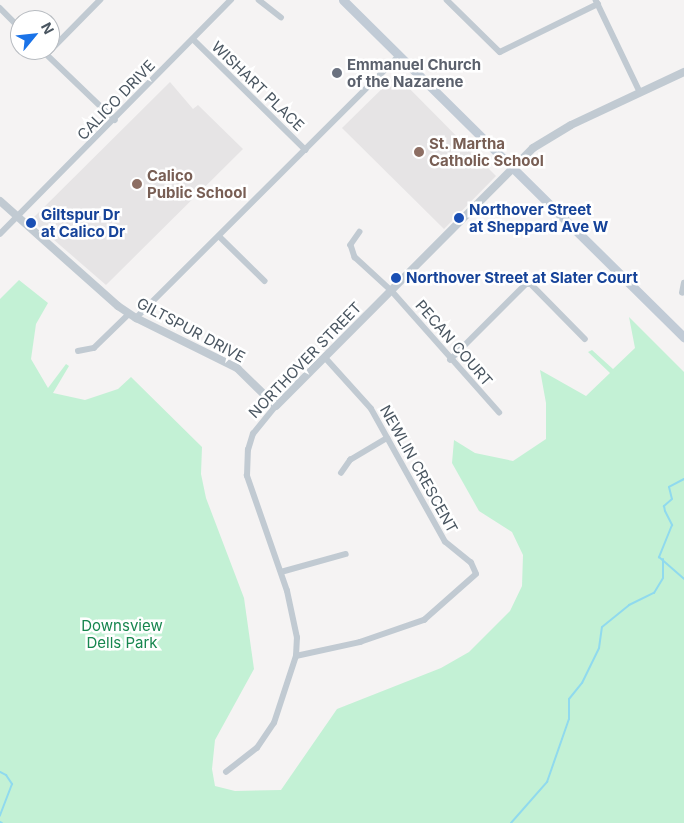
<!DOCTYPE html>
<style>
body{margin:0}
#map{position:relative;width:684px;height:823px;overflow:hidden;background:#f5f3f3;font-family:Inter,sans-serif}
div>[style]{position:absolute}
.education>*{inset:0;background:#e6e4e5}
.green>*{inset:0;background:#c3f1d5}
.stream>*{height:2px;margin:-1px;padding:0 1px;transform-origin:1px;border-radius:1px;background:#90daee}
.minor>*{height:5.5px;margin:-2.75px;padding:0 2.75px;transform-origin:2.75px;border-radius:2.75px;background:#c1cad2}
.tertiary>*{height:8px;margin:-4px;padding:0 4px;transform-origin:4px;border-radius:4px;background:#c1cad2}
.secondary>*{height:9px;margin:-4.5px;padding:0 4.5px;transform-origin:4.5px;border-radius:4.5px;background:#c1cbd6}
.dots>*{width:14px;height:14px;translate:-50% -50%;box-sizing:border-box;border:2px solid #fff;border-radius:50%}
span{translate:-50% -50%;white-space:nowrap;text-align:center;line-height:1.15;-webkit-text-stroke:5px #fff;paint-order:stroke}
.worship-label{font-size:15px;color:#5b616d;font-weight:700}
.left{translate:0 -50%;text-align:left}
.street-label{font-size:15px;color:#4a5661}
.education-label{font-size:15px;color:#785e54;font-weight:700}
.transit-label{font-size:15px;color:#164399;font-weight:700}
.park-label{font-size:15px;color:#17864f}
.north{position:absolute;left:10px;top:10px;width:50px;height:50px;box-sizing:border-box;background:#fff;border:1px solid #b7bbc0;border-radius:50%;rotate:62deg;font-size:14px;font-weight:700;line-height:20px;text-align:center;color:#4a5661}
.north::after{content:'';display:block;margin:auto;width:18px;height:22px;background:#1a73e8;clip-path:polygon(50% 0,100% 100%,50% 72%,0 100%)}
</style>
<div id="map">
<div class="education">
<div style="clip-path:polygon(396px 75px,496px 176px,444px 229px,342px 128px)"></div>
<div style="clip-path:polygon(170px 82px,193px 109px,198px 105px,243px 149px,106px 285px,31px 220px)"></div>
</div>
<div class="green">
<div style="clip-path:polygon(19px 280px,48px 303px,36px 324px,31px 359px,48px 388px,66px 364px,69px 366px,53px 393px,85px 400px,118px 389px,131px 377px,202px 447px,201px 474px,206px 498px,244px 598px,254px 669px,215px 740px,212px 769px,215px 786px,235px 791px,281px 790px,337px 709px,441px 668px,469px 652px,510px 611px,522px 586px,523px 555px,512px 532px,479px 511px,452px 463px,454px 440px,475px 453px,513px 461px,546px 439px,546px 403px,540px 370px,586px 396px,610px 373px,588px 352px,592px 350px,613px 369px,635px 348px,629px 317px,684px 372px,684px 823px,0 823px,0 299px)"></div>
</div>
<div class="stream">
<div style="left:684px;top:479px;width:17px;rotate:152deg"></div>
<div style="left:669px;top:487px;width:12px;rotate:76deg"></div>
<div style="left:672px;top:499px;width:11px;rotate:139deg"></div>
<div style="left:664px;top:506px;width:5px;rotate:79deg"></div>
<div style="left:665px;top:511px;width:16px;rotate:63deg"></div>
<div style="left:672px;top:525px;width:35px;rotate:112deg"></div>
<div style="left:659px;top:557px;width:33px;rotate:41deg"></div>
<div style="left:0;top:772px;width:7px;rotate:27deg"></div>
<div style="left:6px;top:775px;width:11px;rotate:56deg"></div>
<div style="left:12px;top:784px;width:34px;rotate:111deg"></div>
<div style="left:0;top:822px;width:2px;rotate:27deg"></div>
<div style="left:511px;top:823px;width:55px;rotate:-48.7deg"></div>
<div style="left:547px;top:782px;width:67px;rotate:-70.8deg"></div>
<div style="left:569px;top:719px;width:20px;rotate:-90deg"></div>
<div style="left:569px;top:699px;width:21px;rotate:-51deg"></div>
<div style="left:582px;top:683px;width:39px;rotate:-64deg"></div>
<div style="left:599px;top:648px;width:21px;rotate:-82deg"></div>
<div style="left:602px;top:627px;width:35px;rotate:-39deg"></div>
<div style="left:629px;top:605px;width:28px;rotate:-26deg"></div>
<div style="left:654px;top:593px;width:17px;rotate:-59deg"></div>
<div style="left:663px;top:578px;width:19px;rotate:-90deg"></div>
</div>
<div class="minor">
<div style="left:259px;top:0;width:28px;rotate:38deg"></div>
<div style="left:447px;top:0;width:74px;rotate:44.5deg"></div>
<div style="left:500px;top:52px;width:109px;rotate:-26.1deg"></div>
<div style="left:596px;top:0;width:102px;rotate:64.4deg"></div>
<div style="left:0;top:8px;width:28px;rotate:45deg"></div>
<div style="left:193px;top:39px;width:158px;rotate:44.5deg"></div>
<div style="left:42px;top:50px;width:101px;rotate:43.8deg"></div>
<div style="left:47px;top:54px;width:76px;rotate:-45.5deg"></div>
<div style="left:360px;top:232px;width:16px;rotate:125deg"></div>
<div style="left:351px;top:245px;width:13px;rotate:72deg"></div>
<div style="left:355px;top:257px;width:50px;rotate:42.6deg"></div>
<div style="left:392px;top:291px;width:162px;rotate:48.5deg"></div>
<div style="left:0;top:234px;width:329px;rotate:-45.4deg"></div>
<div style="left:219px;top:236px;width:64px;rotate:44.4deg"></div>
<div style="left:682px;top:293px;width:10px;rotate:-79deg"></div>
<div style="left:136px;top:318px;width:371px;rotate:-44.9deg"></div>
<div style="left:78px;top:351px;width:16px;rotate:-11deg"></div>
<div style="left:94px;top:348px;width:49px;rotate:-44.2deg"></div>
<div style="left:450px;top:360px;width:107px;rotate:-45deg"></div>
<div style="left:526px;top:284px;width:5px"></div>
<div style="left:531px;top:284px;width:77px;rotate:45.5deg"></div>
<div style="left:341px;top:473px;width:16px;rotate:-55deg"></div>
<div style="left:350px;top:460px;width:43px;rotate:-30.7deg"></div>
<div style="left:281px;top:572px;width:67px;rotate:-15.5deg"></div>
<div style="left:296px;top:656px;width:66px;rotate:-12.3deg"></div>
<div style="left:360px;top:642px;width:68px;rotate:-19deg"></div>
<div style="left:424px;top:620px;width:69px;rotate:-41.5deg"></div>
<div style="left:476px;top:574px;width:12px;rotate:-114deg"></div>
<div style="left:471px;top:563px;width:33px;rotate:-141deg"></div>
<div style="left:445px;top:542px;width:152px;rotate:-119.1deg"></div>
<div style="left:371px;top:409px;width:69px;rotate:-132deg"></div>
<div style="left:226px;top:772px;width:39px;rotate:-38deg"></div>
<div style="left:257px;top:748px;width:30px;rotate:-56deg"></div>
<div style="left:274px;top:723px;width:71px;rotate:-71.8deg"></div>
<div style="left:296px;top:656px;width:18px;rotate:-87deg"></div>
<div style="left:297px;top:638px;width:48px;rotate:-102deg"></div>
<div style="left:287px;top:591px;width:122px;rotate:-109.2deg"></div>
<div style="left:247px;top:476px;width:26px;rotate:-88deg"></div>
<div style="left:248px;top:450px;width:17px;rotate:-73deg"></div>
<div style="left:253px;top:434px;width:36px;rotate:-51deg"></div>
</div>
<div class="tertiary">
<div style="left:0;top:201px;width:158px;rotate:41.7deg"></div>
<div style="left:118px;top:306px;width:22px;rotate:34deg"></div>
<div style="left:136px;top:318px;width:113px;rotate:26.3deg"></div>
<div style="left:237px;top:368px;width:54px;rotate:44.3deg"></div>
<div style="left:276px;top:406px;width:364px;rotate:-45.1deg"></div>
<div style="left:533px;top:148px;width:44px;rotate:-31.2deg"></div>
<div style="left:571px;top:125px;width:125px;rotate:-25.1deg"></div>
</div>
<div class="secondary">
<div style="left:343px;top:0;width:480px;rotate:44.7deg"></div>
</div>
<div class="dots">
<div style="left:337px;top:73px;background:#6b7280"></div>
<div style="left:419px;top:152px;background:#8d6e63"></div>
<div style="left:137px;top:184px;background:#8d6e63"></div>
<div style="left:459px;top:218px;background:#1a4fb4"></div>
<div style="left:31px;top:223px;background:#1a4fb4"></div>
<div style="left:396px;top:278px;background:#1a4fb4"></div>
</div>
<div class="worship-label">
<span class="left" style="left:347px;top:73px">Emmanuel Church<br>of the Nazarene</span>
</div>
<div class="street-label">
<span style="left:258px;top:86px;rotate:44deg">WISHART PLACE</span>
<span style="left:116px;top:100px;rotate:-46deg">CALICO DRIVE</span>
<span style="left:191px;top:330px;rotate:28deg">GILTSPUR DRIVE</span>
<span style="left:454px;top:343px;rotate:49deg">PECAN COURT</span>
<span style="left:305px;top:360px;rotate:-46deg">NORTHOVER STREET</span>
<span style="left:419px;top:469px;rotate:61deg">NEWLIN CRESCENT</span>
</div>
<div class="education-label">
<span class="left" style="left:429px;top:152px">St. Martha<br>Catholic School</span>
<span class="left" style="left:147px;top:184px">Calico<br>Public School</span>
</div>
<div class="transit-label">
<span class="left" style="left:469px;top:218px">Northover Street<br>at Sheppard Ave W</span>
<span class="left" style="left:41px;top:223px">Giltspur Dr<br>at Calico Dr</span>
<span class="left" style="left:406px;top:278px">Northover Street at Slater Court</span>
</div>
<div class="park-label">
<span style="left:122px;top:634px">Downsview<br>Dells Park</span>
</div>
<div class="north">N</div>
</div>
